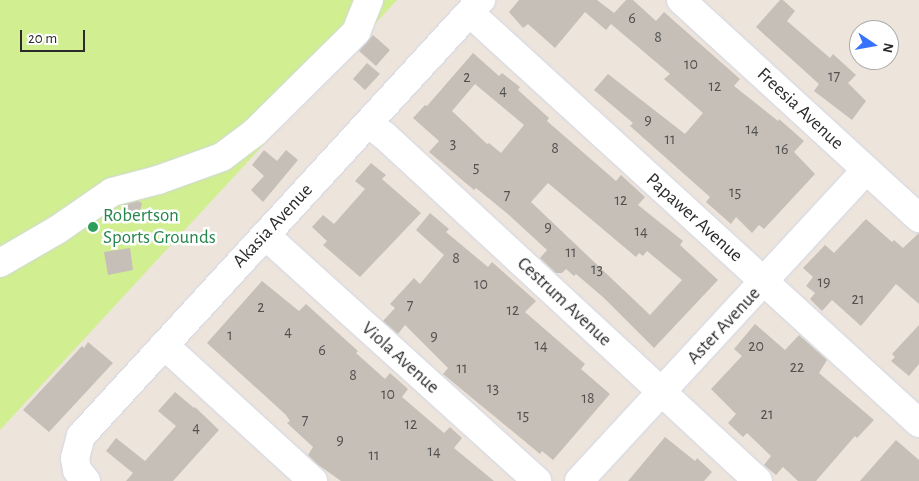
<!DOCTYPE html>
<style>
body{margin:0}
#map{position:relative;width:919px;height:481px;overflow:hidden;background:#ede4dc;font-family:"Alegreya Sans",sans-serif}
div>[style]{position:absolute}
.pitch>*{inset:0;background:#d1ee91}
.building>*{inset:0;background:#c6bfb8}
.roads{filter:drop-shadow(0 0 1px #d1d7e4) drop-shadow(0 0 1px #d1d7e4)}
.minor>*{height:28px;margin:-14px;padding:0 14px;transform-origin:14px;border-radius:14px;background:#fff}
.dots>*{width:14px;height:14px;translate:-50% -50%;box-sizing:border-box;border:2px solid #fff;border-radius:50%}
span{translate:-50% -50%;white-space:nowrap;text-align:center;line-height:1.15;-webkit-text-stroke:5px #fff;paint-order:stroke}
.number-label{font-size:16px;color:#52504e}
.number-label span{-webkit-text-stroke-width:0}
.street-label{font-size:19px;color:#2b2b2b}
.leisure-label{font-size:19px;color:#27864d}
.left{translate:0 -50%;text-align:left}
.north{position:absolute;left:849px;top:20px;width:50px;height:50px;box-sizing:border-box;background:#fff;border:1px solid #aaa;border-radius:50%;rotate:102deg;font-size:14px;font-weight:700;line-height:20px;text-align:center;color:#2b2b2b}
.north::after{content:'';display:block;margin:auto;width:18px;height:22px;background:#3772ff;clip-path:polygon(50% 0,100% 100%,50% 72%,0 100%)}
.scale{position:absolute;left:20px;top:30px;width:65px;height:22px;box-sizing:border-box;border:2px solid #2b2b2b;border-top:0;padding-left:6px;font-size:15px;line-height:18px;white-space:nowrap;color:#2b2b2b;-webkit-text-stroke:4px #fff;paint-order:stroke}
</style>
<div id="map">
<div class="pitch">
<div style="clip-path:polygon(0 0,397px 0,0 430px)"></div>
</div>
<div class="building">
<div style="clip-path:polygon(519px 0,597px 0,614px 13px,626px 0,633px 0,656px 21px,664px 12px,740px 79px,734px 86px,778px 121px,779px 119px,804px 141px,794px 152px,815px 174px,764px 229px,759px 225px,752px 233px,736px 217px,731px 224px,706px 202px,710px 197px,630px 126px,633px 123px,594px 90px,608px 74px,685px 134px,703px 113px,664px 79px,670px 74px,611px 24px,606px 30px,585px 12px,555px 48px,528px 24px,523px 28px,509px 12px)"></div>
<div style="clip-path:polygon(780px 0,783px 0,795px 11px,787px 21px,830px 58px,833px 54px,856px 75px,848px 83px,866px 101px,852px 120px,814px 91px,819px 84px,756px 27px)"></div>
<div style="clip-path:polygon(373px 35px,390px 50px,376px 66px,359px 51px)"></div>
<div style="clip-path:polygon(evenodd,473px 53px,499px 76px,502px 73px,520px 87px,518px 90px,549px 118px,547px 121px,616px 181px,621px 175px,645px 197px,638px 205px,683px 241px,680px 245px,718px 280px,654px 348px,604px 298px,576px 274px,574px 276px,566px 269px,562px 273px,556px 273px,540px 258px,547px 250px,509px 215px,476px 188px,474px 190px,429px 152px,439px 141px,413px 118px,425px 105px,427px 106px,473px 53px,475px 84px,524px 125px,501px 153px,489px 143px,487px 144px,452px 111px,475px 84px,473px 53px,548px 183px,636px 257px,639px 253px,643px 256px,647px 251px,682px 280px,650px 315px,531px 202px,548px 183px)"></div>
<div style="clip-path:polygon(367px 63px,380px 74px,365px 90px,353px 79px)"></div>
<div style="clip-path:polygon(264px 150px,277px 161px,286px 150px,298px 160px,263px 202px,251px 190px,264px 176px,252px 165px)"></div>
<div style="clip-path:polygon(371px 163px,386px 175px,382px 179px,421px 213px,360px 277px,323px 245px,327px 241px,312px 227px,323px 215px,334px 224px,365px 189px,355px 181px)"></div>
<div style="clip-path:polygon(138px 201px,142px 203px,138px 220px,121px 216px,123px 205px)"></div>
<div style="clip-path:polygon(430px 213px,449px 229px,446px 232px,488px 267px,492px 262px,536px 301px,525px 312px,585px 364px,581px 369px,610px 394px,553px 460px,542px 451px,540px 454px,443px 374px,448px 368px,405px 325px,398px 334px,383px 321px,395px 308px,390px 304px,414px 278px,420px 284px,444px 255px,416px 230px)"></div>
<div style="clip-path:polygon(866px 219px,892px 242px,894px 240px,903px 248px,919px 233px,919px 304px,896px 284px,861px 326px,832px 300px,822px 311px,810px 299px,815px 293px,806px 286px,813px 277px,803px 268px,825px 245px,834px 253px)"></div>
<div style="clip-path:polygon(130px 248px,133px 270px,108px 275px,104px 252px)"></div>
<div style="clip-path:polygon(262px 281px,299px 311px,306px 304px,358px 351px,356px 353px,385px 379px,390px 373px,408px 389px,402px 397px,444px 433px,450px 427px,462px 438px,454px 448px,494px 481px,341px 481px,317px 464px,308px 455px,313px 447px,287px 423px,290px 421px,286px 415px,207px 343px)"></div>
<div style="clip-path:polygon(755px 324px,785px 350px,799px 335px,827px 360px,819px 373px,874px 420px,857px 438px,855px 436px,816px 481px,798px 481px,783px 467px,776px 475px,764px 465px,771px 456px,747px 433px,743px 437px,728px 423px,736px 414px,711px 389px,742px 356px,734px 349px)"></div>
<div style="clip-path:polygon(919px 325px,919px 364px,909px 376px,891px 361px,895px 357px,892px 354px)"></div>
<div style="clip-path:polygon(88px 342px,113px 363px,49px 432px,23px 410px,82px 346px,84px 348px)"></div>
<div style="clip-path:polygon(175px 392px,194px 408px,195px 407px,219px 430px,173px 481px,126px 481px,133px 473px,106px 451px,116px 438px,145px 461px,176px 426px,158px 411px)"></div>
<div style="clip-path:polygon(665px 437px,695px 461px,697px 458px,712px 472px,704px 481px,628px 481px)"></div>
<div style="clip-path:polygon(896px 440px,919px 460px,919px 481px,860px 481px)"></div>
</div>
<div class="roads">
<div class="minor">
<div style="left:681px;top:0;width:323px;rotate:42.5deg"></div>
<div style="left:470px;top:13px;width:608px;rotate:42.4deg"></div>
<div style="left:369px;top:124px;width:20px;rotate:37deg"></div>
<div style="left:385px;top:136px;width:508px;rotate:42.77deg"></div>
<div style="left:265px;top:235px;width:367px;rotate:42.1deg"></div>
<div style="left:0;top:263px;width:66px;rotate:-30.1deg"></div>
<div style="left:57px;top:230px;width:67px;rotate:-34.6deg"></div>
<div style="left:112px;top:192px;width:48px;rotate:-14.6deg"></div>
<div style="left:158px;top:180px;width:68px;rotate:-19.8deg"></div>
<div style="left:222px;top:157px;width:40px;rotate:-37deg"></div>
<div style="left:254px;top:133px;width:144px;rotate:-44.7deg"></div>
<div style="left:356px;top:32px;width:35px;rotate:-68deg"></div>
<div style="left:164px;top:345px;width:202px;rotate:42.4deg"></div>
<div style="left:86px;top:481px;width:14px;rotate:-129deg"></div>
<div style="left:77px;top:470px;width:12px;rotate:-99deg"></div>
<div style="left:75px;top:458px;width:23px;rotate:-75deg"></div>
<div style="left:81px;top:436px;width:592px;rotate:-47.47deg"></div>
<div style="left:579px;top:481px;width:423px;rotate:-47.3deg"></div>
</div>
</div>
<div class="dots">
<div style="left:93px;top:227px;background:#2e9e5b"></div>
</div>
<div class="number-label">
<span style="left:632px;top:18px">6</span>
<span style="left:658px;top:37px">8</span>
<span style="left:691px;top:64px">10</span>
<span style="left:834px;top:76px">17</span>
<span style="left:467px;top:77px">2</span>
<span style="left:715px;top:86px">12</span>
<span style="left:503px;top:90px">4</span>
<span style="left:648px;top:120px">9</span>
<span style="left:752px;top:129px">14</span>
<span style="left:670px;top:139px">11</span>
<span style="left:453px;top:143px">3</span>
<span style="left:555px;top:148px">8</span>
<span style="left:782px;top:149px">16</span>
<span style="left:476px;top:167px">5</span>
<span style="left:735px;top:192px">15</span>
<span style="left:507px;top:195px">7</span>
<span style="left:621px;top:200px">12</span>
<span style="left:548px;top:227px">9</span>
<span style="left:641px;top:231px">14</span>
<span style="left:571px;top:252px">11</span>
<span style="left:456px;top:258px">8</span>
<span style="left:597px;top:269px">13</span>
<span style="left:824px;top:282px">19</span>
<span style="left:481px;top:284px">10</span>
<span style="left:858px;top:299px">21</span>
<span style="left:410px;top:305px">7</span>
<span style="left:261px;top:307px">2</span>
<span style="left:513px;top:310px">12</span>
<span style="left:288px;top:331px">4</span>
<span style="left:230px;top:335px">1</span>
<span style="left:434px;top:336px">9</span>
<span style="left:541px;top:345px">14</span>
<span style="left:756px;top:346px">20</span>
<span style="left:322px;top:350px">6</span>
<span style="left:797px;top:367px">22</span>
<span style="left:462px;top:368px">11</span>
<span style="left:353px;top:375px">8</span>
<span style="left:493px;top:388px">13</span>
<span style="left:388px;top:394px">10</span>
<span style="left:588px;top:398px">18</span>
<span style="left:767px;top:414px">21</span>
<span style="left:523px;top:415px">15</span>
<span style="left:305px;top:420px">7</span>
<span style="left:411px;top:424px">12</span>
<span style="left:196px;top:427px">4</span>
<span style="left:340px;top:440px">9</span>
<span style="left:434px;top:451px">14</span>
<span style="left:374px;top:455px">11</span>
</div>
<div class="street-label">
<span style="left:800px;top:109px;rotate:43deg">Freesia Avenue</span>
<span style="left:694px;top:218px;rotate:42deg">Papawer Avenue</span>
<span style="left:273px;top:226px;rotate:-47deg">Akasia Avenue</span>
<span style="left:564px;top:302px;rotate:43deg">Cestrum Avenue</span>
<span style="left:724px;top:326px;rotate:-47deg">Aster Avenue</span>
<span style="left:400px;top:358px;rotate:42deg">Viola Avenue</span>
</div>
<div class="leisure-label">
<span class="left" style="left:103px;top:227px">Robertson<br>Sports Grounds</span>
</div>
<div class="north">N</div>
<div class="scale">20 m</div>
</div>
